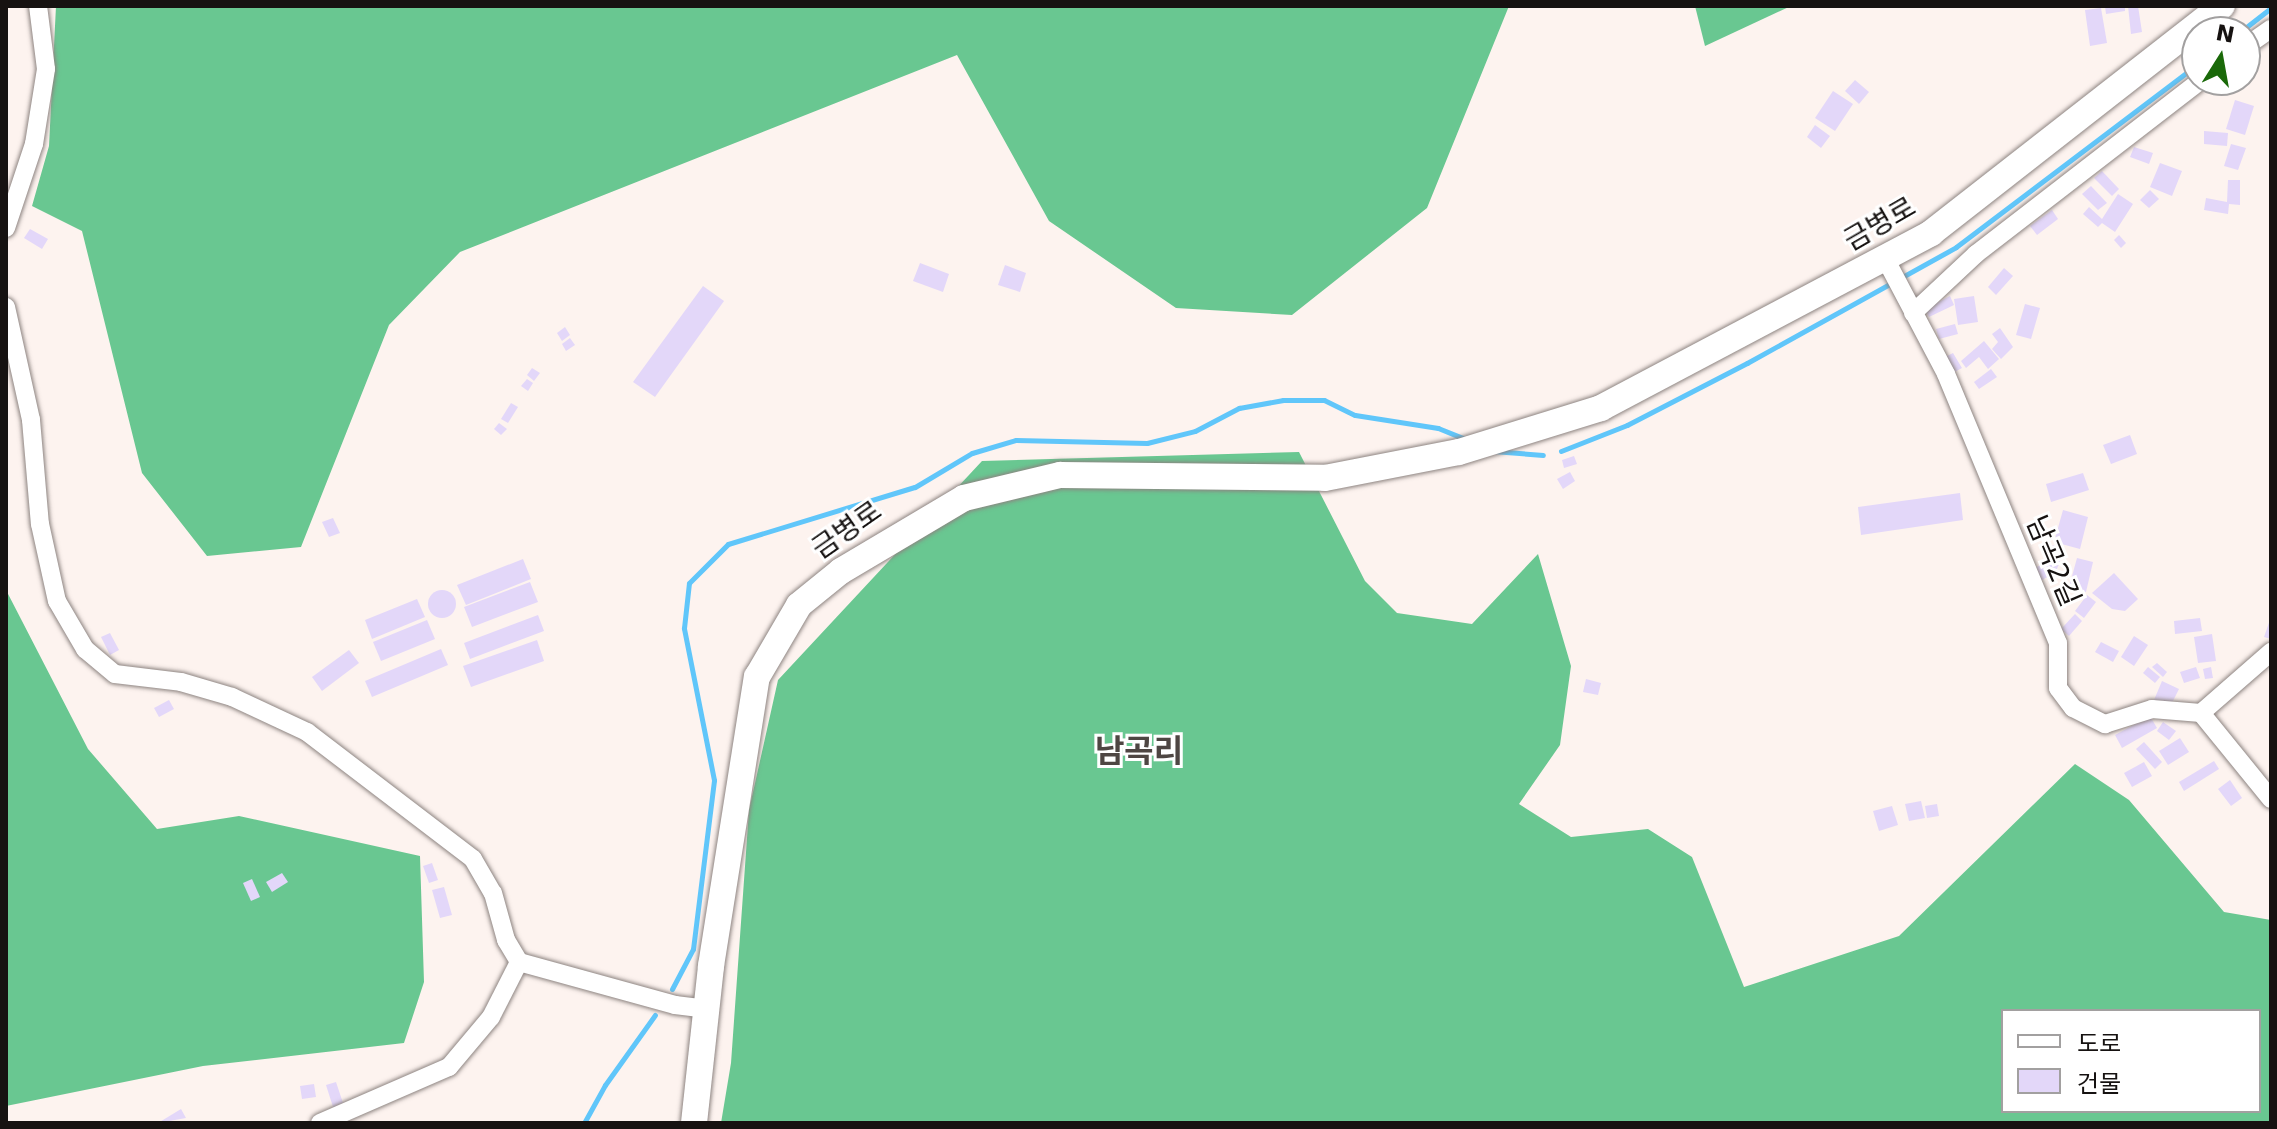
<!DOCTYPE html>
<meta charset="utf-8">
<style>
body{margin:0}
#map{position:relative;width:2277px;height:1129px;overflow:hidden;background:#fdf3ef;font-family:"DejaVu Sans","Noto Sans KR",sans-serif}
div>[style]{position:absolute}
.forest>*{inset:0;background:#69c791}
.stream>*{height:5px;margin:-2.5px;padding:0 2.5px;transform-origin:2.5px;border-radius:2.5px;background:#60c6fa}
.building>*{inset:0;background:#e3d7f9}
.round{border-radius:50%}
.roads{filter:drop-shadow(0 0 2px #8d8481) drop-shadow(0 0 2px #8d8481)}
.street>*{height:18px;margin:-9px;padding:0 9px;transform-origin:9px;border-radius:9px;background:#fff}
.secondary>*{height:26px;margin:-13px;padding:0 13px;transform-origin:13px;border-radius:13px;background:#fff}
span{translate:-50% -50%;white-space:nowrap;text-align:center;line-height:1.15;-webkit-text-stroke:6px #fff;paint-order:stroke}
.street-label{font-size:28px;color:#161211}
.quarter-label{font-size:32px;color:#4e4643;font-weight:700}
.frame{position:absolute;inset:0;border:8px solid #161211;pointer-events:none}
.legend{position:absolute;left:2001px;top:1009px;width:260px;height:104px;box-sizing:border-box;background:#fff;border:2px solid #a2a0a0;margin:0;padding:10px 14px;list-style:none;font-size:24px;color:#161211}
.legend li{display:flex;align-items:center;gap:16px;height:40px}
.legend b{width:40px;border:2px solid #a2a0a0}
.north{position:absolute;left:2181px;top:16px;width:80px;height:80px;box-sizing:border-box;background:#fff;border:2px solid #a2a0a0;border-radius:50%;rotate:11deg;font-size:22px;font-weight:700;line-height:32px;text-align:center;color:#161211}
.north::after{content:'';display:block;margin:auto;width:28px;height:36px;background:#1a6909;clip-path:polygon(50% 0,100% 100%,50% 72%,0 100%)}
</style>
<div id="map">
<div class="forest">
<div style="clip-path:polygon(56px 6px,1509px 6px,1427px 208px,1292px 315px,1176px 308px,1049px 221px,957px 55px,460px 252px,389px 325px,301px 547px,207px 556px,142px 473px,82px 231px,32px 206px,49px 146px)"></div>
<div style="clip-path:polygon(1695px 6px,1791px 6px,1705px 46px)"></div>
<div style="clip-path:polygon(evenodd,1299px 452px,1365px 581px,1397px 613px,1472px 624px,1538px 554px,1571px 666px,1560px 745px,1519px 804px,1571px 837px,1648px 829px,1692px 857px,1744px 987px,1899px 936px,2075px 764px,2129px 800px,2224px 912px,2271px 920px,2271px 1123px,721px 1123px,731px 1063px,749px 810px,778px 680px,982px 461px,1299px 452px,2003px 1011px,2259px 1011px,2259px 1111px,2003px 1111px,2003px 1011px)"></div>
<div style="clip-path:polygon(6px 590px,88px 749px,157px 829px,239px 816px,420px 856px,424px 982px,404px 1043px,203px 1066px,6px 1106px)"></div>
</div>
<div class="stream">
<div style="left:2240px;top:32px;width:39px;rotate:-38deg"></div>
<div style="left:1493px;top:451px;width:50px;rotate:4.6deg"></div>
<div style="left:1561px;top:451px;width:71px;rotate:-21.5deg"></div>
<div style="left:1627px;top:425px;width:135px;rotate:-27.3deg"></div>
<div style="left:1747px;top:363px;width:239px;rotate:-29deg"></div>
<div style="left:1956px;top:247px;width:302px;rotate:-37.1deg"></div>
<div style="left:672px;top:989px;width:45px;rotate:-62.3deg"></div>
<div style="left:693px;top:949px;width:170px;rotate:-82.9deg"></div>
<div style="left:714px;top:780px;width:155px;rotate:-101.2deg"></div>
<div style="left:684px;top:628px;width:45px;rotate:-83.7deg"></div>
<div style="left:689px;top:583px;width:55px;rotate:-45deg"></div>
<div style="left:728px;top:544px;width:195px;rotate:-17deg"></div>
<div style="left:915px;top:487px;width:66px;rotate:-30.8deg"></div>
<div style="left:972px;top:453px;width:46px;rotate:-16.5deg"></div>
<div style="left:1016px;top:440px;width:131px;rotate:1.3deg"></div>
<div style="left:1147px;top:443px;width:49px;rotate:-14deg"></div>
<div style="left:1195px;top:431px;width:50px;rotate:-27.6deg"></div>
<div style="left:1239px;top:408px;width:45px;rotate:-10.3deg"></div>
<div style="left:1283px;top:400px;width:41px"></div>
<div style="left:1324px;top:400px;width:34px;rotate:26deg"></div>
<div style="left:1355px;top:415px;width:84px;rotate:8.9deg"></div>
<div style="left:1438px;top:428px;width:29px;rotate:22deg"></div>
<div style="left:584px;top:1123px;width:43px;rotate:-61.1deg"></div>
<div style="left:605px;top:1085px;width:86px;rotate:-54.5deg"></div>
</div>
<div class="building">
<div style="clip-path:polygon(2105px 6px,2125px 6px,2125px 11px,2106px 14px)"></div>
<div style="clip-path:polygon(2128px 6px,2138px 6px,2142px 32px,2131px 34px)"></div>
<div style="clip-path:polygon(2101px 8px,2107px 43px,2090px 46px,2085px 10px)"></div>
<div style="clip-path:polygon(1855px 80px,1869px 92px,1859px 104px,1845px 91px)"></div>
<div style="clip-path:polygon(1833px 91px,1853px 104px,1835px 131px,1815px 118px)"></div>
<div style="clip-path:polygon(2235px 100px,2254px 106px,2245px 135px,2226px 129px)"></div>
<div style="clip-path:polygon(1815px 125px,1830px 136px,1821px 148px,1807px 137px)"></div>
<div style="clip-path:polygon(2204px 131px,2228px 133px,2227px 146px,2204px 144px)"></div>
<div style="clip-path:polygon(2231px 144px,2246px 148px,2238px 170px,2224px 166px)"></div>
<div style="clip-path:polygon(2134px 147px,2153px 153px,2149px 164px,2130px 157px)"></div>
<div style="clip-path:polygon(2160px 163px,2182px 171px,2172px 196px,2150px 187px)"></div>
<div style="clip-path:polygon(2102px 171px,2119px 189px,2112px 196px,2094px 178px)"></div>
<div style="clip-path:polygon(2228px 180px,2240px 180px,2240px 205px,2229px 204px,2228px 214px,2204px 210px,2206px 198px,2227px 202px)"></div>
<div style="clip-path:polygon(2091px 186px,2107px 203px,2098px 210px,2082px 194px)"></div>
<div style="clip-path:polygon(2150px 190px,2159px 199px,2149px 208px,2140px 200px)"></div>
<div style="clip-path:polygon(2118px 194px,2133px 204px,2115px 232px,2102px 223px,2098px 227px,2083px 214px,2089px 207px,2102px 219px)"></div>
<div style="clip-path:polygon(2052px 210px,2058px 219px,2037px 235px,2030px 226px)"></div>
<div style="clip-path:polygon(30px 229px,48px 239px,42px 249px,24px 238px)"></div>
<div style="clip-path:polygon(2119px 235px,2126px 243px,2121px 248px,2114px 240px)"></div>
<div style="clip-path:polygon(920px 263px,949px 274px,943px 292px,913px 281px)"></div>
<div style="clip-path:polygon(1005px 265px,1026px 273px,1020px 292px,998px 285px)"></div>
<div style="clip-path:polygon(2004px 268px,2013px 276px,1996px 295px,1988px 287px)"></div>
<div style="clip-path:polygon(703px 286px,724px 301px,655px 397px,633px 382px)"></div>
<div style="clip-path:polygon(1950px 296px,1954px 305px,1929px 317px,1925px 309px)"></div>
<div style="clip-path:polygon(1974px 296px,1978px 322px,1958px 325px,1954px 299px)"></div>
<div style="clip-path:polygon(2025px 304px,2040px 308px,2031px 339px,2016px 335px)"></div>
<div style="clip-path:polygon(1955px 324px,1958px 334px,1939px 339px,1936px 329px)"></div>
<div style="clip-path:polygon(565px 327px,570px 335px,562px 341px,557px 333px)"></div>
<div style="clip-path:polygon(2000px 328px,2013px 347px,2001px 359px,1992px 349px,1998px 342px,1992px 334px)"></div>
<div style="clip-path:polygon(570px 338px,575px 345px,566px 351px,562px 344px)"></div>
<div style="clip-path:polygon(1984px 341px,1999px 359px,1988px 369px,1979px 357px,1966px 368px,1961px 361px)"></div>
<div style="clip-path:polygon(1953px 353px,1962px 368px,1951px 374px,1943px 358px)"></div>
<div style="clip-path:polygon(532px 368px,540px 373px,534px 381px,527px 375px)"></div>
<div style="clip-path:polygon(1991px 369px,1997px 377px,1979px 389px,1974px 382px)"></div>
<div style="clip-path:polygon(527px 379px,533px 383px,528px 391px,521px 386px)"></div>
<div style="clip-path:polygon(511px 403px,518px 407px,508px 423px,501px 419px)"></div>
<div style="clip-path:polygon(499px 423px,507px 429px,501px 435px,494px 429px)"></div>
<div style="clip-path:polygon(2130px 435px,2137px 454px,2111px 464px,2103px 445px)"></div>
<div style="clip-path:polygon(1574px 456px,1577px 464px,1564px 468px,1562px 460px)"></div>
<div style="clip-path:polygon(1570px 472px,1575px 481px,1563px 489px,1557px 479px)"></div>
<div style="clip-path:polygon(2083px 473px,2089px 490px,2051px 502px,2046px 484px)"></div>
<div style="clip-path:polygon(1960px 493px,1963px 520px,1861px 535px,1858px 507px)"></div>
<div style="clip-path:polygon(2063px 510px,2088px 517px,2080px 549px,2054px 542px)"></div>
<div style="clip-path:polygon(333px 518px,340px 533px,329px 537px,322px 522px)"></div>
<div style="clip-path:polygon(2053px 545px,2065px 550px,2056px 571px,2044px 566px)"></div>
<div style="clip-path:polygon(2077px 558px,2093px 562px,2086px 592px,2069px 587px)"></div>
<div style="clip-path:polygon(523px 559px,531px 579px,466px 605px,457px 585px)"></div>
<div style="clip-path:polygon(2042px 564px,2049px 576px,2037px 583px,2030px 571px)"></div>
<div style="clip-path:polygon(2114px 573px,2138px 599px,2125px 611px,2112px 609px,2092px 593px)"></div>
<div style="clip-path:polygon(530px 582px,538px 602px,472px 627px,464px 607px)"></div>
<div class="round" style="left:428px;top:590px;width:28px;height:28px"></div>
<div style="clip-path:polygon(2087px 595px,2096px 602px,2084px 618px,2075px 611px)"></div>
<div style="clip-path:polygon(417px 599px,425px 617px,372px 639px,365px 620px)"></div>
<div style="clip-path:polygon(2075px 614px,2082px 621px,2069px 636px,2061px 629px)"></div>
<div style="clip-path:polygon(538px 615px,544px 631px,470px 659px,464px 643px)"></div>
<div style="clip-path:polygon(2271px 617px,2271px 639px,2264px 637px)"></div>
<div style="clip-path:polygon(2200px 618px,2202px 631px,2175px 634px,2174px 621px)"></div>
<div style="clip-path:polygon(427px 620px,435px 639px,381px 661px,373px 642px)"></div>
<div style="clip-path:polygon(110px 633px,119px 650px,110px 655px,101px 637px)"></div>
<div style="clip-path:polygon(2212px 634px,2216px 661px,2198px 663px,2194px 637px)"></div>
<div style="clip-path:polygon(2134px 636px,2148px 645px,2134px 666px,2121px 657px)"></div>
<div style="clip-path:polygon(537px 640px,544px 661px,471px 687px,463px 666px)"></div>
<div style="clip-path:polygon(2101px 642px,2119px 651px,2113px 662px,2095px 652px)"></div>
<div style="clip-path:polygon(441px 649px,448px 665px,372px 697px,365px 681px)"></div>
<div style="clip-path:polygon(349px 650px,359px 663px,322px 691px,312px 677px)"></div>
<div style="clip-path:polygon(2157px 663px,2167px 672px,2163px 677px,2152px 667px)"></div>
<div style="clip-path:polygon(2148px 667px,2160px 677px,2155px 683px,2143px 673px)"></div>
<div style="clip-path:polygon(2196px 667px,2200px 678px,2184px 683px,2180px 672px)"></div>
<div style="clip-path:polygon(2211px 667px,2213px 678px,2205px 679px,2203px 669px)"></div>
<div style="clip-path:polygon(1586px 679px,1601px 683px,1598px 695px,1583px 692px)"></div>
<div style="clip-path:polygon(2162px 681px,2179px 689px,2170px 707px,2154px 700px)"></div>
<div style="clip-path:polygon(169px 700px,174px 709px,159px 717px,154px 708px)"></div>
<div style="clip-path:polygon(2150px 716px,2157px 728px,2122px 748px,2115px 735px)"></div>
<div style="clip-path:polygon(2163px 722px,2176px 731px,2169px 740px,2157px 731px)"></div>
<div style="clip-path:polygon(2180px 738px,2189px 752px,2168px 765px,2159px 751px)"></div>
<div style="clip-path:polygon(2144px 742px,2162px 762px,2155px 769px,2136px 749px)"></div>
<div style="clip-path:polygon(2214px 761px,2219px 769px,2184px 791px,2179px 782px)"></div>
<div style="clip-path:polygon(2144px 762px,2152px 776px,2132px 787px,2124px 773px)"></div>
<div style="clip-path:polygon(2230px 780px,2242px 798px,2231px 806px,2218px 789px)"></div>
<div style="clip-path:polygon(1921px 801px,1925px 818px,1909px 821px,1905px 804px)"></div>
<div style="clip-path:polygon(1937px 804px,1939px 816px,1927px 818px,1925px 806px)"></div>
<div style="clip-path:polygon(1892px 806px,1898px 825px,1879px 831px,1873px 811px)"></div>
<div style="clip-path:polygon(432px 863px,438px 880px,429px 883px,423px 866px)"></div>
<div style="clip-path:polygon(282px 873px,288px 882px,272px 892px,266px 882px)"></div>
<div style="clip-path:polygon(252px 879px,260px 897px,251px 901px,243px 883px)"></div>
<div style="clip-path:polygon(444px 887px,452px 915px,440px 918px,432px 890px)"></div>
<div style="clip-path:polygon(336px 1082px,343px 1103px,333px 1107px,326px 1085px)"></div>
<div style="clip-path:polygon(314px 1084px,316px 1097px,302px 1099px,300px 1086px)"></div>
<div style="clip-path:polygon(181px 1109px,186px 1118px,158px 1123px)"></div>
</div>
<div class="roads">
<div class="street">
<div style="left:2245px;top:47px;width:32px;rotate:-35deg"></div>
<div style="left:6px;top:228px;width:89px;rotate:-71.6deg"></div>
<div style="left:34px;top:144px;width:76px;rotate:-80.9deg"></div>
<div style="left:46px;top:69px;width:64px;rotate:-97.2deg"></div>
<div style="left:1886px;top:260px;width:129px;rotate:62.2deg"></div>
<div style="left:1946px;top:374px;width:291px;rotate:67.4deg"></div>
<div style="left:2058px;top:643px;width:45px;rotate:90deg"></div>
<div style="left:2058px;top:688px;width:25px;rotate:53deg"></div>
<div style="left:2073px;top:708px;width:36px;rotate:27deg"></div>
<div style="left:2105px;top:724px;width:49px;rotate:-17.7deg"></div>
<div style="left:2152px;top:709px;width:49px;rotate:4.7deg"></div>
<div style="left:6px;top:307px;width:116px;rotate:77.5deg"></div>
<div style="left:31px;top:420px;width:104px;rotate:85.1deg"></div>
<div style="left:40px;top:524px;width:79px;rotate:77.6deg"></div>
<div style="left:57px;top:601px;width:56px;rotate:59.7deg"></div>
<div style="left:85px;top:649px;width:39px;rotate:40deg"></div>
<div style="left:115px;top:674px;width:66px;rotate:6.9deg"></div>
<div style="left:181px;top:682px;width:53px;rotate:16.4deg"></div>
<div style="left:232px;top:697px;width:83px;rotate:25deg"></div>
<div style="left:307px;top:732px;width:209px;rotate:37.4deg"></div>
<div style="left:473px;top:859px;width:39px;rotate:60deg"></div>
<div style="left:493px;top:893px;width:49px;rotate:74.5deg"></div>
<div style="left:506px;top:940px;width:26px;rotate:59deg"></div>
<div style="left:519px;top:962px;width:162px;rotate:15.4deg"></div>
<div style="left:675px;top:1005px;width:33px;rotate:7deg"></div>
<div style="left:1913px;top:313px;width:86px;rotate:-43.1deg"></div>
<div style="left:1976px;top:254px;width:284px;rotate:-37.7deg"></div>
<div style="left:2201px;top:713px;width:111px;rotate:50.9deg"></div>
<div style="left:2201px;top:713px;width:93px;rotate:-41.1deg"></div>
<div style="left:320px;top:1123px;width:141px;rotate:-23.5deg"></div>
<div style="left:449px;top:1067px;width:65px;rotate:-50deg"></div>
<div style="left:491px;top:1017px;width:62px;rotate:-63deg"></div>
</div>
<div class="secondary">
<div style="left:694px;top:1123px;width:158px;rotate:-83.8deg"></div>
<div style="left:711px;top:966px;width:293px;rotate:-81deg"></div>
<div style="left:757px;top:677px;width:83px;rotate:-59.7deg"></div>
<div style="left:799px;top:605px;width:54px;rotate:-39deg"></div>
<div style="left:841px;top:571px;width:143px;rotate:-30.7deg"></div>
<div style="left:964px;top:498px;width:99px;rotate:-13.5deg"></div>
<div style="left:1060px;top:475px;width:265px;rotate:0.6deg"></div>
<div style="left:1325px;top:478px;width:136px;rotate:-11deg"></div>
<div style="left:1459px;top:452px;width:149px;rotate:-17.2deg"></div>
<div style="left:1601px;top:408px;width:374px;rotate:-27.9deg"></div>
<div style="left:1931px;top:233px;width:369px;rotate:-38deg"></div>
</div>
</div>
<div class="street-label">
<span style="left:1880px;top:224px;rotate:-30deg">금병로</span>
<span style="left:847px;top:530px;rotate:-35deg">금병로</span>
<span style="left:2053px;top:561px;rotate:67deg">남곡2길</span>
</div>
<div class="quarter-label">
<span style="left:1139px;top:751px">남곡리</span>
</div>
<div class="frame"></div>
<ul class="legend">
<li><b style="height:10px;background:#fff"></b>도로</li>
<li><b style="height:22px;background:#e3d7f9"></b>건물</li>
</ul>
<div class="north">N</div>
</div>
